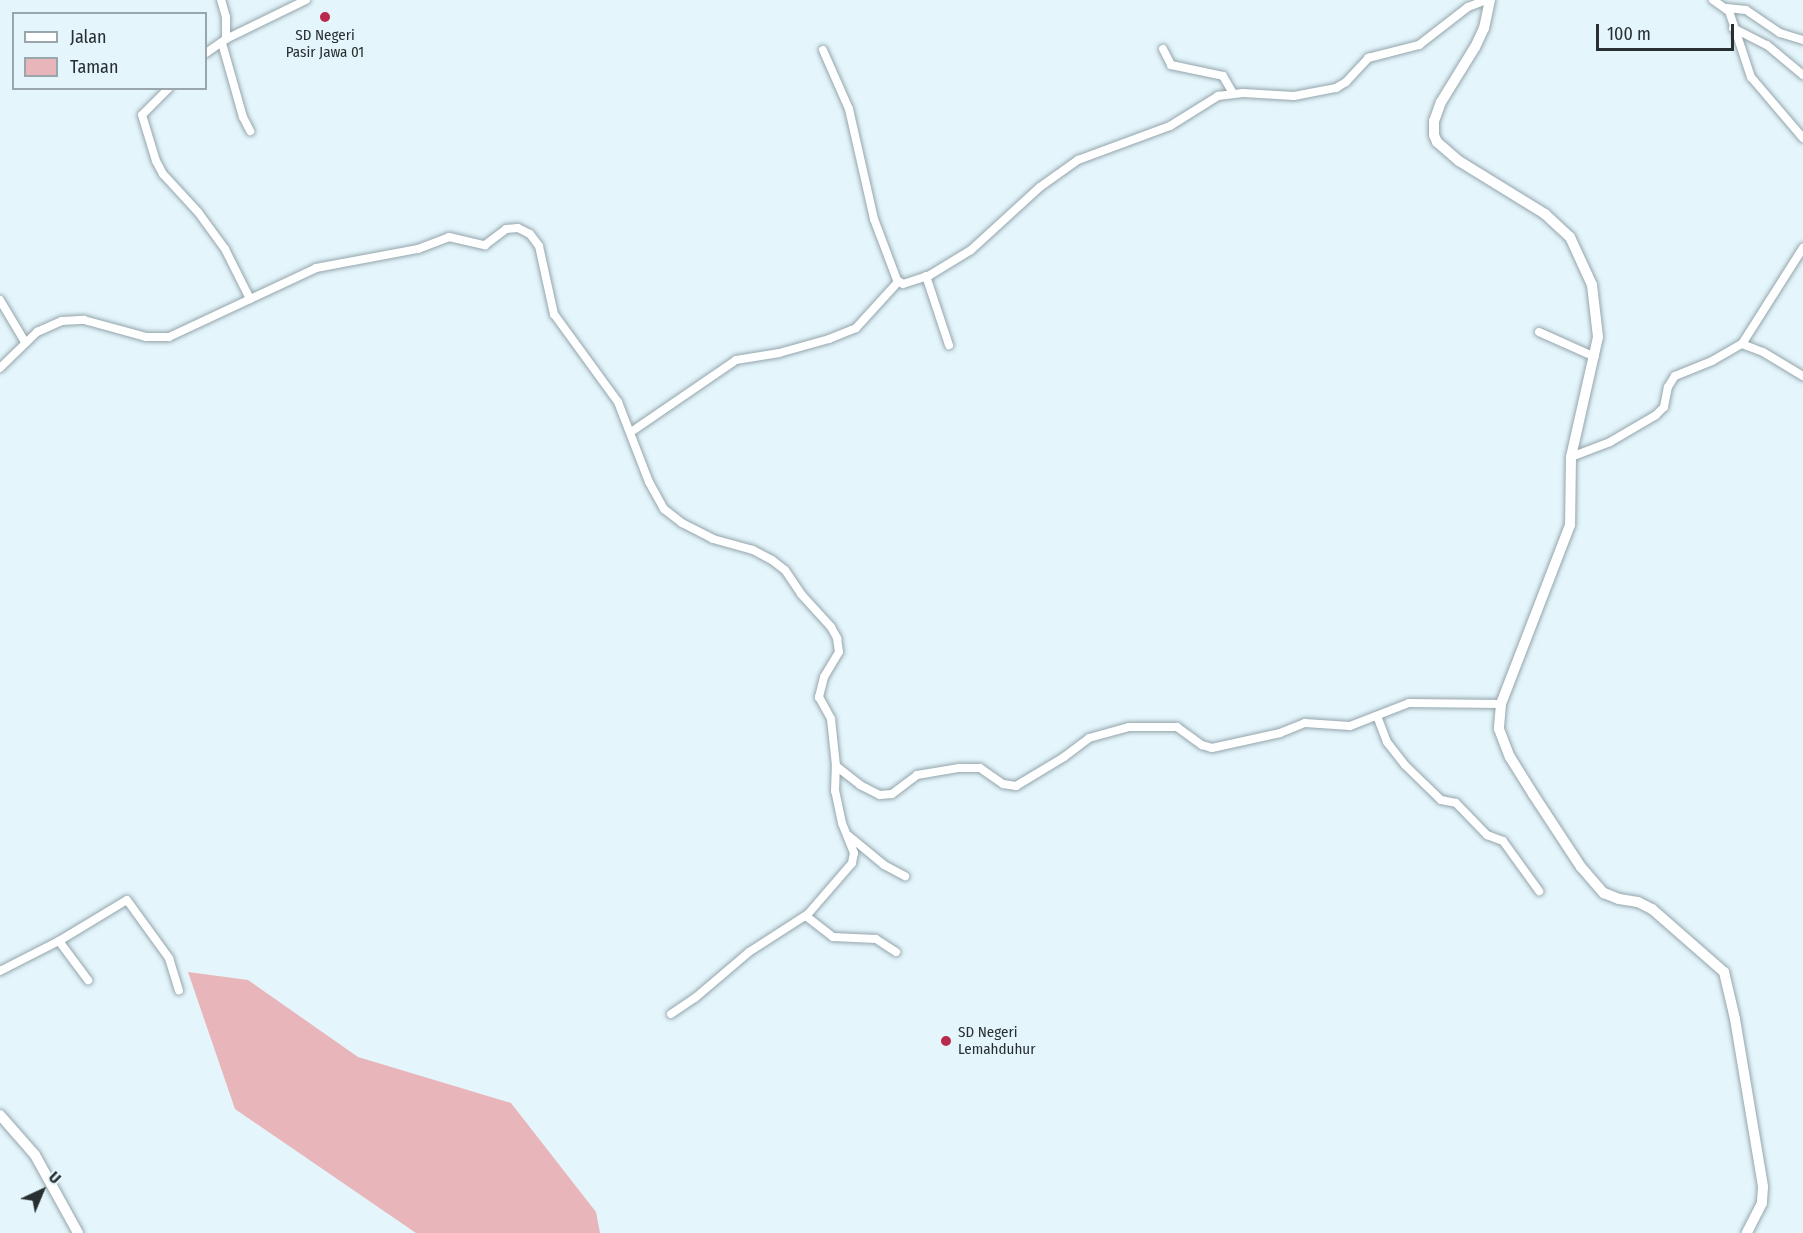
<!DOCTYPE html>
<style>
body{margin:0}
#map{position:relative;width:1803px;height:1233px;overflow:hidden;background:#e4f5fc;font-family:"Fira Sans Condensed",sans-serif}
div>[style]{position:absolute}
.green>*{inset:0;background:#e8b5ba}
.roads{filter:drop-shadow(0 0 2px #94a5ab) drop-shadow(0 0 2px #94a5ab)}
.street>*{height:8px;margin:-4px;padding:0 4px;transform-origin:4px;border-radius:4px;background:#fff}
.secondary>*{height:10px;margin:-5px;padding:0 5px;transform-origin:5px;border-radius:5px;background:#fff}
.dots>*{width:16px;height:16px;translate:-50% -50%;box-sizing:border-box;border:3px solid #e4f5fc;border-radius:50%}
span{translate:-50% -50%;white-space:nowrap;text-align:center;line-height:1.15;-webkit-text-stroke:5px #e4f5fc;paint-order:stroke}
.poi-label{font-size:15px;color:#282f31}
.left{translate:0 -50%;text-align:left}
.legend{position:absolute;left:12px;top:12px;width:195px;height:78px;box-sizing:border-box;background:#e4f5fc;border:2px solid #99a6ab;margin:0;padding:8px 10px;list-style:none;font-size:18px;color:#282f31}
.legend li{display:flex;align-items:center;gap:12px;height:30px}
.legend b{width:30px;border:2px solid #99a6ab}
.north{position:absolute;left:12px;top:1161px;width:60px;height:60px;-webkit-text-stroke:4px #e4f5fc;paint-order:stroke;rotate:44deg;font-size:16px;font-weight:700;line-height:24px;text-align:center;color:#282f31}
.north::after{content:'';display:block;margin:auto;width:21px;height:27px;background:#282f31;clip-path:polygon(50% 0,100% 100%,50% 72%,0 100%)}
.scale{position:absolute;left:1596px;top:24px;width:138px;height:27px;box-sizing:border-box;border:3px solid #282f31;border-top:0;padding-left:8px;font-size:18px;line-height:21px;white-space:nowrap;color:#282f31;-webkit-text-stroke:4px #e4f5fc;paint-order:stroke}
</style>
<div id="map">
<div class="green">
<div style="clip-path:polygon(188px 972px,248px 980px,358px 1057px,511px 1103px,596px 1212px,600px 1233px,416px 1233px,235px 1109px)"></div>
</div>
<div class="roads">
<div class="street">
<div style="left:1713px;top:0;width:19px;rotate:35deg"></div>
<div style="left:1729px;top:11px;width:70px;rotate:71.6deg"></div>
<div style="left:1751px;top:77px;width:80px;rotate:49.6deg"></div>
<div style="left:1727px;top:8px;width:19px;rotate:6deg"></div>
<div style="left:1746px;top:10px;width:41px;rotate:34.1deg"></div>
<div style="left:1780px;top:33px;width:24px;rotate:17deg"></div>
<div style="left:1733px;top:28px;width:38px;rotate:27deg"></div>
<div style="left:1767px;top:45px;width:47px;rotate:39.8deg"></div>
<div style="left:226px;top:39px;width:89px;rotate:-26deg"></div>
<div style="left:222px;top:43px;width:77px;rotate:74.2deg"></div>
<div style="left:243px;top:117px;width:16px;rotate:63deg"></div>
<div style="left:1163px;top:49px;width:18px;rotate:63deg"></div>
<div style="left:1171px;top:65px;width:53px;rotate:11.9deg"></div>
<div style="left:1223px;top:76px;width:20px;rotate:60deg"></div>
<div style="left:823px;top:50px;width:64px;rotate:66.2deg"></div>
<div style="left:849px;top:109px;width:113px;rotate:77.2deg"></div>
<div style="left:874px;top:219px;width:65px;rotate:69.3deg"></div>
<div style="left:897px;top:280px;width:7px;rotate:34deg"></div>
<div style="left:903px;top:284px;width:28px;rotate:-18deg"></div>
<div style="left:930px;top:275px;width:48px;rotate:-31.4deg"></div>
<div style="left:971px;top:250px;width:93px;rotate:-42.4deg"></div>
<div style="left:1040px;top:187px;width:47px;rotate:-35.4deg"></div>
<div style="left:1078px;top:160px;width:98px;rotate:-20.3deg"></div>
<div style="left:1170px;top:126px;width:57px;rotate:-32deg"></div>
<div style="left:1218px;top:96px;width:25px;rotate:-7deg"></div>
<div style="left:1243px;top:93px;width:51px;rotate:3.4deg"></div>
<div style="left:1294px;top:96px;width:43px;rotate:-10.8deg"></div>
<div style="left:1336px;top:88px;width:12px;rotate:-31deg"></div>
<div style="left:1346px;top:82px;width:33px;rotate:-47deg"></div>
<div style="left:1368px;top:58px;width:53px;rotate:-14.3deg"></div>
<div style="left:1419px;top:45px;width:62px;rotate:-37.8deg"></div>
<div style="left:1468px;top:7px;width:19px;rotate:-21deg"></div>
<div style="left:206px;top:53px;width:24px;rotate:-35deg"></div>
<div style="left:226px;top:39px;width:22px;rotate:-90deg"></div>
<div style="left:226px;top:17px;width:18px;rotate:-106deg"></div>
<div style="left:169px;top:88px;width:38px;rotate:135deg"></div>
<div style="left:142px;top:115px;width:48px;rotate:73.1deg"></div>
<div style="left:156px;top:161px;width:15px;rotate:62deg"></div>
<div style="left:163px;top:174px;width:52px;rotate:47.4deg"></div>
<div style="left:198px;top:212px;width:46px;rotate:53.9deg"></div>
<div style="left:225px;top:249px;width:56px;rotate:63.4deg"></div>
<div style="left:926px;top:276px;width:73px;rotate:71.6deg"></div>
<div style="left:0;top:300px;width:49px;rotate:59.2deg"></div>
<div style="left:1539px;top:332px;width:61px;rotate:24.1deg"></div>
<div style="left:1742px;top:344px;width:114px;rotate:-57.6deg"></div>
<div style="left:0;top:368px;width:52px;rotate:-44.2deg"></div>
<div style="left:37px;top:332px;width:27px;rotate:-24deg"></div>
<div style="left:62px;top:321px;width:22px;rotate:-3deg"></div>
<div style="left:84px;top:320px;width:64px;rotate:15.3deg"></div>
<div style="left:146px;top:337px;width:23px"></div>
<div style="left:169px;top:337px;width:162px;rotate:-25.1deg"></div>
<div style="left:316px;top:268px;width:104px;rotate:-10.6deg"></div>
<div style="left:418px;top:249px;width:33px;rotate:-21deg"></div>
<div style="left:449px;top:237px;width:37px;rotate:13deg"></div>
<div style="left:485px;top:245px;width:26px;rotate:-37deg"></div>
<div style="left:506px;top:229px;width:12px;rotate:-5deg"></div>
<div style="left:518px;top:228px;width:13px;rotate:27deg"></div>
<div style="left:530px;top:234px;width:15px;rotate:53deg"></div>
<div style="left:539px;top:246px;width:70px;rotate:77.6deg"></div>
<div style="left:554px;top:314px;width:109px;rotate:54deg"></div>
<div style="left:618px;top:402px;width:86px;rotate:68.8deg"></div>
<div style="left:649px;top:482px;width:31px;rotate:61deg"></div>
<div style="left:664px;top:509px;width:23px;rotate:38deg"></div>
<div style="left:682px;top:523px;width:35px;rotate:27deg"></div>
<div style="left:713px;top:539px;width:41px;rotate:15.4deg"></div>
<div style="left:753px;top:550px;width:21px;rotate:28deg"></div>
<div style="left:772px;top:560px;width:16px;rotate:38deg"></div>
<div style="left:785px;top:570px;width:29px;rotate:56deg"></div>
<div style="left:801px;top:594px;width:45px;rotate:47.7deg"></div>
<div style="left:831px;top:627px;width:13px;rotate:61deg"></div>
<div style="left:837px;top:638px;width:14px;rotate:82deg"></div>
<div style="left:839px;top:652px;width:29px;rotate:121deg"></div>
<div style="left:824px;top:677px;width:21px;rotate:104deg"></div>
<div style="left:819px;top:697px;width:25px;rotate:61deg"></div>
<div style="left:831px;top:719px;width:47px;rotate:83.9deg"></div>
<div style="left:836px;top:766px;width:31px;rotate:38deg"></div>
<div style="left:860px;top:785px;width:22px;rotate:27deg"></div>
<div style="left:880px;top:795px;width:12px;rotate:-5deg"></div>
<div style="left:892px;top:794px;width:31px;rotate:-37deg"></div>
<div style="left:917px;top:775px;width:43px;rotate:-9.5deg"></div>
<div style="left:959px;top:768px;width:21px"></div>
<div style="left:980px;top:768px;width:28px;rotate:35deg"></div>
<div style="left:1003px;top:784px;width:13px;rotate:9deg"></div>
<div style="left:1016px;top:786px;width:56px;rotate:-31.1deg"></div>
<div style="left:1064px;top:757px;width:31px;rotate:-37deg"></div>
<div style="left:1089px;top:738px;width:41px;rotate:-15.4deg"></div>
<div style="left:1129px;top:727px;width:48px"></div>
<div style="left:1177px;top:727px;width:31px;rotate:36deg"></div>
<div style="left:1202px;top:745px;width:10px;rotate:17deg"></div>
<div style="left:1212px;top:748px;width:70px;rotate:-12.4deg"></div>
<div style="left:1280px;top:733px;width:27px;rotate:-22deg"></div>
<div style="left:1305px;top:723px;width:45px;rotate:3.8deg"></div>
<div style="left:1350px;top:726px;width:63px;rotate:-21.3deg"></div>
<div style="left:1409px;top:703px;width:92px;rotate:0.6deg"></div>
<div style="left:631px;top:432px;width:127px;rotate:-34.4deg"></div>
<div style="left:736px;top:360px;width:44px;rotate:-9.2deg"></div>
<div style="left:779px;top:353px;width:52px;rotate:-15.6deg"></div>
<div style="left:829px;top:339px;width:29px;rotate:-22deg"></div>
<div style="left:856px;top:328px;width:62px;rotate:-47.6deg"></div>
<div style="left:1571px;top:457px;width:42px;rotate:-21deg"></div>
<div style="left:1610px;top:442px;width:53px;rotate:-30.4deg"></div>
<div style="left:1656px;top:415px;width:11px;rotate:-45deg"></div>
<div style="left:1664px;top:407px;width:20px;rotate:-79deg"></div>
<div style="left:1668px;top:387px;width:13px;rotate:-58deg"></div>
<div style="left:1675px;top:376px;width:40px;rotate:-22deg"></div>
<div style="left:1712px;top:361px;width:34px;rotate:-30deg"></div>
<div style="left:1742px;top:344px;width:22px;rotate:21deg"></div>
<div style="left:1763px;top:352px;width:47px;rotate:31deg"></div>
<div style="left:1377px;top:716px;width:28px;rotate:69deg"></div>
<div style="left:1387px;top:742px;width:29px;rotate:52deg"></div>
<div style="left:1405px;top:765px;width:50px;rotate:44.2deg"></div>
<div style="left:1441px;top:800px;width:15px;rotate:11deg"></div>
<div style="left:1456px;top:803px;width:45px;rotate:45.9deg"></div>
<div style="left:1487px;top:835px;width:17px;rotate:21deg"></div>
<div style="left:1503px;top:841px;width:62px;rotate:54.2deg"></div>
<div style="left:849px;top:836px;width:45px;rotate:39.6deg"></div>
<div style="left:884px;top:865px;width:24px;rotate:28deg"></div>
<div style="left:806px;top:916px;width:34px;rotate:38deg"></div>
<div style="left:833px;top:937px;width:43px;rotate:2.7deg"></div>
<div style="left:876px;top:939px;width:24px;rotate:33deg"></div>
<div style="left:59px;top:941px;width:49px;rotate:53.4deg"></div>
<div style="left:0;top:971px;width:66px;rotate:-27deg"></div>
<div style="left:59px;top:941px;width:79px;rotate:-31.1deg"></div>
<div style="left:127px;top:900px;width:72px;rotate:54.1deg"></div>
<div style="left:169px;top:958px;width:34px;rotate:73deg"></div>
<div style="left:671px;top:1014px;width:29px;rotate:-34deg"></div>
<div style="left:695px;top:998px;width:71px;rotate:-40.4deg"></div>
<div style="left:749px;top:952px;width:70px;rotate:-32.8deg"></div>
<div style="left:808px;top:914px;width:67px;rotate:-49.2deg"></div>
<div style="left:852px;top:863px;width:10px;rotate:-79deg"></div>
<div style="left:854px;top:853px;width:32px;rotate:-112deg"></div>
<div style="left:842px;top:823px;width:33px;rotate:-102deg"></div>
<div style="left:835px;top:791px;width:25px;rotate:-88deg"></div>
</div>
<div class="secondary">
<div style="left:1490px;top:0;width:29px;rotate:102deg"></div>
<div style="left:1484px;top:28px;width:21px;rotate:115deg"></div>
<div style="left:1475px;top:47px;width:65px;rotate:121.7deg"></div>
<div style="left:1441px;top:102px;width:20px;rotate:110deg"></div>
<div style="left:1434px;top:121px;width:14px;rotate:90deg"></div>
<div style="left:1434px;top:135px;width:8px;rotate:67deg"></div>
<div style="left:1437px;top:142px;width:29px;rotate:41deg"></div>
<div style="left:1459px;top:161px;width:101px;rotate:31.6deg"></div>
<div style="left:1545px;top:214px;width:34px;rotate:43deg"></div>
<div style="left:1570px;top:237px;width:53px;rotate:65.4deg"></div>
<div style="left:1592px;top:285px;width:52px;rotate:83.4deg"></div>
<div style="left:1598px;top:337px;width:123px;rotate:102.7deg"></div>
<div style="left:1571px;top:457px;width:68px;rotate:90.8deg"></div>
<div style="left:1570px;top:525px;width:192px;rotate:111.1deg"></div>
<div style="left:1501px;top:704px;width:25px;rotate:95deg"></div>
<div style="left:1499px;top:729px;width:30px;rotate:69deg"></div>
<div style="left:1510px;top:757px;width:44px;rotate:58.1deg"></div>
<div style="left:1533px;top:794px;width:87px;rotate:56.7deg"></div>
<div style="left:1581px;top:867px;width:35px;rotate:49deg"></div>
<div style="left:1604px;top:893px;width:16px;rotate:22deg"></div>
<div style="left:1619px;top:899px;width:19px;rotate:9deg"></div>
<div style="left:1638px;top:902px;width:16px;rotate:27deg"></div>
<div style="left:1652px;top:909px;width:96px;rotate:41.2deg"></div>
<div style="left:1724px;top:972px;width:48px;rotate:76.8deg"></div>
<div style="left:1735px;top:1019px;width:170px;rotate:80.5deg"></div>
<div style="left:1763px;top:1187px;width:16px;rotate:94deg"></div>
<div style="left:1762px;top:1203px;width:34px;rotate:117deg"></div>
<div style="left:0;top:1115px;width:53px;rotate:48.8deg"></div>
<div style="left:35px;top:1155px;width:89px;rotate:61.1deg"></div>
</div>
</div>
<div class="dots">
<div style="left:325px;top:17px;background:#b9284d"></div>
<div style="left:946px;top:1041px;background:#b9284d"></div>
</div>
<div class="poi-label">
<span style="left:325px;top:44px">SD Negeri<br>Pasir Jawa 01</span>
<span class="left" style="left:958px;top:1041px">SD Negeri<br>Lemahduhur</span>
</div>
<ul class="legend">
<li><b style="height:8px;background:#fff"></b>Jalan</li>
<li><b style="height:16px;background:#e8b5ba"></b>Taman</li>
</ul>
<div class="north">U</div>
<div class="scale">100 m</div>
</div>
